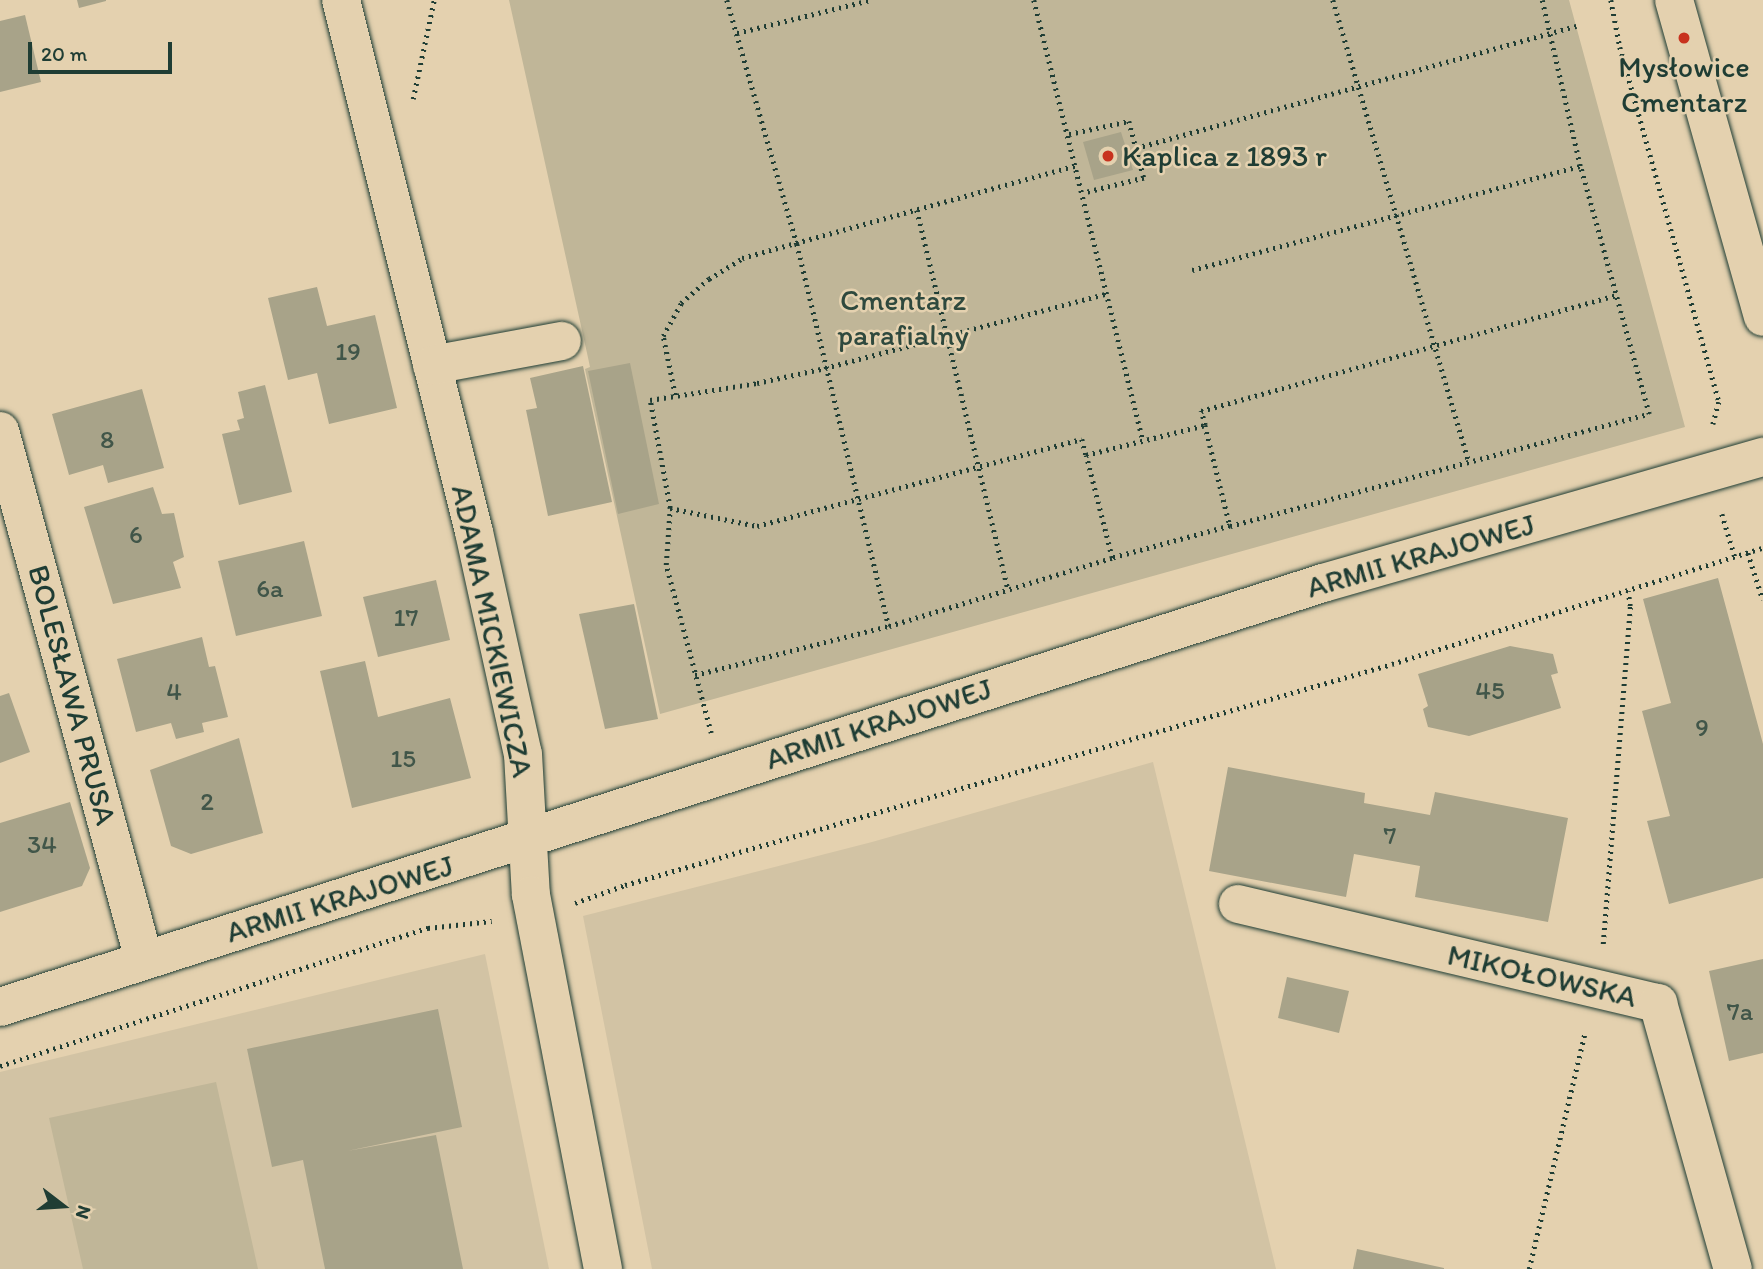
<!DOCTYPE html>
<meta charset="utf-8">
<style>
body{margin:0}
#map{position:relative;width:1763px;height:1269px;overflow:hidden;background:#e4d1af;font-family:Itim,sans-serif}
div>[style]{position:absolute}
.built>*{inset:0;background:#d2c3a4}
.green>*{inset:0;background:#c0b698}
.building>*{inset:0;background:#a8a389}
.path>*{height:4.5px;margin-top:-2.25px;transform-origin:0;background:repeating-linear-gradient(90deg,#1f3d34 0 2px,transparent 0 7px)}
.roads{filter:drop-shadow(0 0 2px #1f3d34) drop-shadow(0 0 2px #1f3d34)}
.minor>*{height:38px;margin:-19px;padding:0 19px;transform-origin:19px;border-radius:19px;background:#e4d1af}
.tertiary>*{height:38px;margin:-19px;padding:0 19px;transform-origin:19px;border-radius:19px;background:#e4d1af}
.dots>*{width:19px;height:19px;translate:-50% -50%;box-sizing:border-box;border:4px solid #e4d1af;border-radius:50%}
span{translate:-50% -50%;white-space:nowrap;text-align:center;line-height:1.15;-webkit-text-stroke:5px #e4d1af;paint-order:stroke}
.number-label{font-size:26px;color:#415649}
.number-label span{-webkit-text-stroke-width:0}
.poi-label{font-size:30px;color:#1f3d34}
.left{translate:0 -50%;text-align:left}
.park-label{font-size:30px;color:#2f493e}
.street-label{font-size:30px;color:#1f3d34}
.north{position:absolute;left:28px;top:1171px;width:70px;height:70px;-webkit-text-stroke:5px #e4d1af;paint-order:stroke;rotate:107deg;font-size:19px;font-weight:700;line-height:28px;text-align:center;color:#1f3d34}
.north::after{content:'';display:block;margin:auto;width:24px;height:32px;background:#1f3d34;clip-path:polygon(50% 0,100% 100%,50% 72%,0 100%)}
.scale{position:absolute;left:28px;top:42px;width:144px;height:32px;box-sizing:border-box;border:4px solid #1f3d34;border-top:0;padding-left:9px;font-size:21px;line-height:24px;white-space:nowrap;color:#1f3d34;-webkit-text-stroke:5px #e4d1af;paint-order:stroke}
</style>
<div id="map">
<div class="built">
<div style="clip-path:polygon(1153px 762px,1276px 1269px,652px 1269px,583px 916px,872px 842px)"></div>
<div style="clip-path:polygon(485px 954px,549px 1269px,0 1269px,0 1072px)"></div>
</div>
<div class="green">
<div style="clip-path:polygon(509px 0,1569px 0,1685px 427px,660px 714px,585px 369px,590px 367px,587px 353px)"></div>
<div style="clip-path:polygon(216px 1082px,258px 1269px,83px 1269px,49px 1118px)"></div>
</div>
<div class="building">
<div style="clip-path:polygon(77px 0,106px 0,106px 1px,79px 8px)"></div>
<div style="clip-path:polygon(25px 15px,41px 82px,0 92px,0 21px)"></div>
<div style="clip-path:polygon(1121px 132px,1133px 170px,1094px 180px,1083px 142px)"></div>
<div style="clip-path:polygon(317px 287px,327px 326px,375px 315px,397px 408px,329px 424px,317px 373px,288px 380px,268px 298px)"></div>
<div style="clip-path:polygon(630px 363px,659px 504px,618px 514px,588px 371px)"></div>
<div style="clip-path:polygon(583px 366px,612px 502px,548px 516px,526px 410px,537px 408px,530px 378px)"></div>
<div style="clip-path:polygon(265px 385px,292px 492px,239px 505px,222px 434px,240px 430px,237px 420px,244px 418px,238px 392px)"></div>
<div style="clip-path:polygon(142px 389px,164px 468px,108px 483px,103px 465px,69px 475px,52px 414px)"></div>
<div style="clip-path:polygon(153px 487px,162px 514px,174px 513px,184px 557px,173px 562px,181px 588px,113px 604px,84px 507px)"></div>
<div style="clip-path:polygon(304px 541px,322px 616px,236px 636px,218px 561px)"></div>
<div style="clip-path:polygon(1718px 578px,1763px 744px,1763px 878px,1669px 904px,1647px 821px,1670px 816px,1642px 711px,1671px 703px,1643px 599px)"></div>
<div style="clip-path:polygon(436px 580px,450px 640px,378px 657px,363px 597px)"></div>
<div style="clip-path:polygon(634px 604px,658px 719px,605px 729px,579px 614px)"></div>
<div style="clip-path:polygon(202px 637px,209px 667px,215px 666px,228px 717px,202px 723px,204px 732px,176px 739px,171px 723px,136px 732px,117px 659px)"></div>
<div style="clip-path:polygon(1510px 646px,1553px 654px,1558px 673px,1551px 675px,1561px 708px,1469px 736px,1428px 727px,1423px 709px,1428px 706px,1418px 674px)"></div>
<div style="clip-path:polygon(365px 661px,378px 717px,450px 698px,471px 778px,352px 808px,320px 671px)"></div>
<div style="clip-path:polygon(9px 693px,30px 752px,0 763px,0 696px)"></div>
<div style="clip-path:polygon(239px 738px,263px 833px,191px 854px,171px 846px,150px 770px)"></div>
<div style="clip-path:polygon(1228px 767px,1365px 793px,1364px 803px,1430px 815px,1435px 792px,1568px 818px,1548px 922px,1415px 897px,1420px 866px,1354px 854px,1346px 897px,1209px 871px)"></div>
<div style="clip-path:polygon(70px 802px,90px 868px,82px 886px,0 912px,0 823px)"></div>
<div style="clip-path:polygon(1763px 959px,1763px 1053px,1729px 1061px,1709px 971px)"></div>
<div style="clip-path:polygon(1287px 977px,1349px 991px,1339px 1033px,1278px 1018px)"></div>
<div style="clip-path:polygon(438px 1009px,462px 1127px,347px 1151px,436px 1135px,463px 1269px,325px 1269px,303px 1160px,272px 1167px,247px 1049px)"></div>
<div style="clip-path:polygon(1357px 1249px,1444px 1268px,1444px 1269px,1353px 1269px)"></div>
</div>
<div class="path">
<div style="left:727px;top:0;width:254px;rotate:74deg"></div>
<div style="left:797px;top:244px;width:393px;rotate:76.5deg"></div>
<div style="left:1034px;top:0;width:453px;rotate:76.1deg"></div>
<div style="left:1333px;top:0;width:482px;rotate:73.6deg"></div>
<div style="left:1611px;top:0;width:48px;rotate:79.2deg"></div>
<div style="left:1620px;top:47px;width:369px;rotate:74.4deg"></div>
<div style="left:1719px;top:402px;width:23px;rotate:105deg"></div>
<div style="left:737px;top:33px;width:137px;rotate:-13.9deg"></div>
<div style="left:413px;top:99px;width:101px;rotate:-78deg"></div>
<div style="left:1069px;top:134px;width:61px;rotate:-12.2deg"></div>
<div style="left:1129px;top:121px;width:59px;rotate:75.3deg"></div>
<div style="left:1144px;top:178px;width:62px;rotate:166deg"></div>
<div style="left:1136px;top:148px;width:457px;rotate:-15.5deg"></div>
<div style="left:917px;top:210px;width:390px;rotate:76.5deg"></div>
<div style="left:1192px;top:270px;width:402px;rotate:-15deg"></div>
<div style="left:675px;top:395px;width:60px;rotate:-101.5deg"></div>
<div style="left:663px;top:336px;width:38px;rotate:-61deg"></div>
<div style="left:681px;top:303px;width:37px;rotate:-41deg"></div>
<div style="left:709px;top:279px;width:39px;rotate:-32deg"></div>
<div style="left:742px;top:258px;width:348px;rotate:-15.5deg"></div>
<div style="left:1205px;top:425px;width:104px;rotate:76.1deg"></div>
<div style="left:1230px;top:526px;width:122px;rotate:164.8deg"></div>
<div style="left:1112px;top:558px;width:106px;rotate:-104.2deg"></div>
<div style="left:1086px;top:455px;width:123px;rotate:-14.1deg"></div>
<div style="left:1205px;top:425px;width:15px;rotate:-106deg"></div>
<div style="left:1201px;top:411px;width:431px;rotate:-15.6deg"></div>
<div style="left:670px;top:508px;width:89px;rotate:11.7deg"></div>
<div style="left:757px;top:526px;width:336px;rotate:-15deg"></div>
<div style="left:1082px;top:439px;width:16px;rotate:76deg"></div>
<div style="left:1722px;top:514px;width:45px;rotate:73.2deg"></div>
<div style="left:1230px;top:526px;width:434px;rotate:-15deg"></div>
<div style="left:1649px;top:414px;width:257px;rotate:-105.5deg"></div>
<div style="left:1580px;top:166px;width:170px;rotate:-102.9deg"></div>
<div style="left:1748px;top:553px;width:49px;rotate:72.3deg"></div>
<div style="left:695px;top:675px;width:200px;rotate:-14.2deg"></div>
<div style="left:889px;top:626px;width:233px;rotate:-17deg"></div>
<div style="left:711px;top:733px;width:174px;rotate:-105deg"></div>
<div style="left:666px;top:565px;width:57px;rotate:-86deg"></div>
<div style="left:670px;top:508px;width:110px;rotate:-100.5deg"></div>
<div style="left:650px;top:400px;width:108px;rotate:-9deg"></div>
<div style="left:757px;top:383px;width:70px;rotate:-12.4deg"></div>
<div style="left:825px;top:368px;width:293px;rotate:-14.8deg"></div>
<div style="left:575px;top:903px;width:53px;rotate:-19.8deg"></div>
<div style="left:625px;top:885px;width:798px;rotate:-16.07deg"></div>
<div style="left:1392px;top:664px;width:389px;rotate:-17.4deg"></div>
<div style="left:1603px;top:944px;width:339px;rotate:-85.4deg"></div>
<div style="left:1630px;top:606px;width:15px;rotate:-98deg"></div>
<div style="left:0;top:1066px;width:450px;rotate:-17.9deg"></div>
<div style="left:428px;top:928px;width:64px;rotate:-6.2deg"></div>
<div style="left:1529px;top:1269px;width:244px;rotate:-76.7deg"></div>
</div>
<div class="roads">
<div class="minor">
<div style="left:341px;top:0;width:548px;rotate:75.96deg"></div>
<div style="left:474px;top:532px;width:227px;rotate:77.6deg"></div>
<div style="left:523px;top:754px;width:141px;rotate:86.8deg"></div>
<div style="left:531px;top:895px;width:381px;rotate:79.1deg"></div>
<div style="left:432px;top:365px;width:132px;rotate:-10.5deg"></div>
<div style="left:0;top:431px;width:548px;rotate:74.77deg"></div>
<div style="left:1238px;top:904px;width:432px;rotate:13.3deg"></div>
<div style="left:1658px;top:1003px;width:276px;rotate:74.3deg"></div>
<div style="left:0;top:1007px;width:1389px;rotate:-17.77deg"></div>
<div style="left:1323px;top:583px;width:458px;rotate:-16deg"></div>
</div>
<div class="tertiary">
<div style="left:1674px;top:0;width:329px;rotate:74.3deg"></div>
</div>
</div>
<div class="dots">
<div style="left:1684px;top:38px;background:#c8321e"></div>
<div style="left:1108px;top:156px;background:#c8321e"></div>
</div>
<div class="number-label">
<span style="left:348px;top:352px">19</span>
<span style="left:107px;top:440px">8</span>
<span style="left:136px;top:535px">6</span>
<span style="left:270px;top:589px">6a</span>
<span style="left:406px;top:618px">17</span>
<span style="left:1490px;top:691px">45</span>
<span style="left:174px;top:692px">4</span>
<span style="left:1702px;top:728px">9</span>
<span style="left:403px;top:759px">15</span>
<span style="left:207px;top:802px">2</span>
<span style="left:1390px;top:836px">7</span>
<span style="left:42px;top:845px">34</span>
<span style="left:1740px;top:1012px">7a</span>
</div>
<div class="poi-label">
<span style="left:1684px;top:84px">Mysłowice<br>Cmentarz</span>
<span class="left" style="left:1122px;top:156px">Kaplica z 1893 r</span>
</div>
<div class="park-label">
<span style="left:903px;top:317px">Cmentarz<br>parafialny</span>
</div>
<div class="street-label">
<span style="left:1421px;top:556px;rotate:-16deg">ARMII KRAJOWEJ</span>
<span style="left:492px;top:631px;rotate:78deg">ADAMA MICKIEWICZA</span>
<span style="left:72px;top:695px;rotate:75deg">BOLESŁAWA PRUSA</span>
<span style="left:879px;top:724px;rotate:-18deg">ARMII KRAJOWEJ</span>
<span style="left:340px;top:899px;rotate:-17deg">ARMII KRAJOWEJ</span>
<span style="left:1542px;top:976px;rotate:13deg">MIKOŁOWSKA</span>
</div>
<div class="north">N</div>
<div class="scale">20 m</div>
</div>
